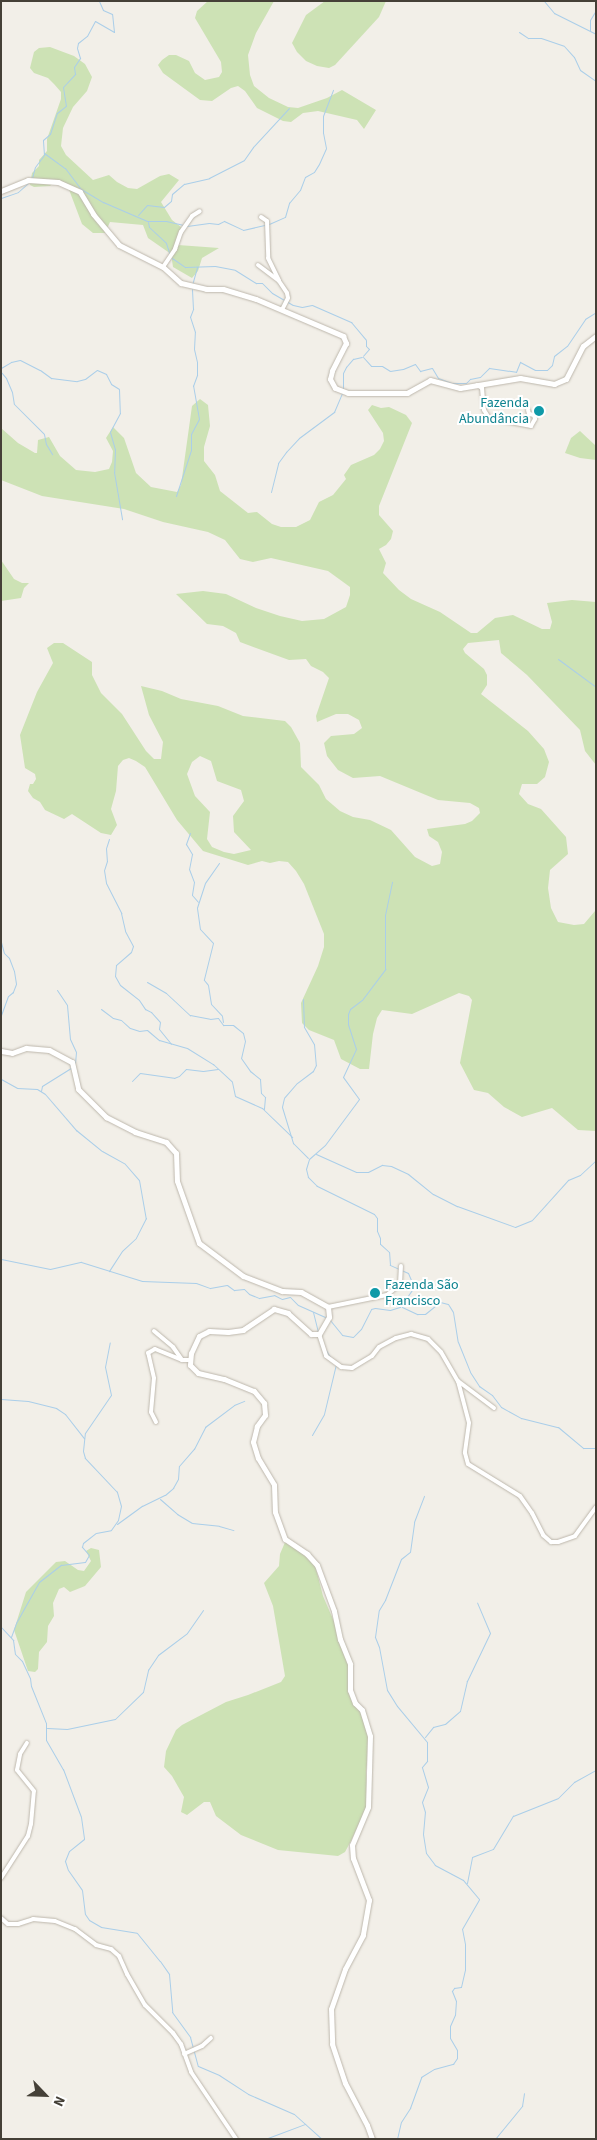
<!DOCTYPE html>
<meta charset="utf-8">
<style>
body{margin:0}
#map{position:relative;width:597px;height:2140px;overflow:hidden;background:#f2efe8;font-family:"Source Sans 3",sans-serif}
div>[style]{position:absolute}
.green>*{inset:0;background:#cde2b5}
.stream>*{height:1px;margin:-0.5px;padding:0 0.5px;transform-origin:0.5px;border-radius:0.5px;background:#aacee9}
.roads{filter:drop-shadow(0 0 1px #bdb7ac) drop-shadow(0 0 1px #bdb7ac)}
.minor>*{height:4px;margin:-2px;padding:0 2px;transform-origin:2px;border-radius:2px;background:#fff}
.tertiary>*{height:5px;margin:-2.5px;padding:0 2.5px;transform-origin:2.5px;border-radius:2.5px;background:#fff}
.dots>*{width:14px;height:14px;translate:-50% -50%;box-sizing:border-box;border:2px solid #fff;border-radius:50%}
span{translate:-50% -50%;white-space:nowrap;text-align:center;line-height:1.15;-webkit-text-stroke:4px #fff;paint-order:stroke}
.culture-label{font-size:14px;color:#0d838f}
.right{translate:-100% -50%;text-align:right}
.left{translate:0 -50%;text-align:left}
.frame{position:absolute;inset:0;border:2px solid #454037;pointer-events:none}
.north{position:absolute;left:20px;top:2070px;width:50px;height:50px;-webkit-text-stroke:4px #fff;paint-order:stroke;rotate:114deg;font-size:14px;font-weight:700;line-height:20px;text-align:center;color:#454037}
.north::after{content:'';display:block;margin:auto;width:18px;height:22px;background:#454037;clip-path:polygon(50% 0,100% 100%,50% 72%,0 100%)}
</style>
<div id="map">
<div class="green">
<div style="clip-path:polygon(208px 1px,274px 1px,256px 33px,248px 55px,250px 75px,254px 86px,269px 98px,288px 107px,298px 108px,327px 98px,342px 90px,376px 110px,364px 129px,357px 120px,318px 111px,303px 113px,291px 122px,283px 121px,257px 108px,245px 91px,238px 86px,231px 88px,212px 101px,200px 100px,163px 73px,158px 65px,162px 60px,169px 55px,176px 55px,189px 61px,195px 73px,205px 80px,219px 77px,222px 72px,221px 62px,195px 18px,197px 11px)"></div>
<div style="clip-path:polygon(325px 1px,386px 1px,379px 17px,335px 65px,329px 68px,317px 66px,306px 61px,297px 52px,292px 43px,306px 15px)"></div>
<div style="clip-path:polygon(50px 47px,74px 56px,85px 64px,92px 77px,87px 91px,73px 107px,63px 128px,61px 146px,66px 155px,93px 180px,109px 175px,117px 182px,128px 188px,137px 189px,160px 176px,169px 174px,179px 180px,161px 202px,172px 220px,181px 227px,178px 245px,219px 248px,202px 258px,198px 271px,192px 278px,173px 267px,171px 254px,148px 238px,143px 225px,110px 222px,105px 233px,93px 233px,82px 224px,68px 187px,56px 180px,50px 186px,34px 187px,30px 185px,32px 173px,39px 166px,39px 160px,47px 151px,47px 139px,61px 99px,61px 92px,54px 84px,48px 78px,34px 73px,30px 68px,34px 52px,39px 48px)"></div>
<div style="clip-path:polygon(evenodd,200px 399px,208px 405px,210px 426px,204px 447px,204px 461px,215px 475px,220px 491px,248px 513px,257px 512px,272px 524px,281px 527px,296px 527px,310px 520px,319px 502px,333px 495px,346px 479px,344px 475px,351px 465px,374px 455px,380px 449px,384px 441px,383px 433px,368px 410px,372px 405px,381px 408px,389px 407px,406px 415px,412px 423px,379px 506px,379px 515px,393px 531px,391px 539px,386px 545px,379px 549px,386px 563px,383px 573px,399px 590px,411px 599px,440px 612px,471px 633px,477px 633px,495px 618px,513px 615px,542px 629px,550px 629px,552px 622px,547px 603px,572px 600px,596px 602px,596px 765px,585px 751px,580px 730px,527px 675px,501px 653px,499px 640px,468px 643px,463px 649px,465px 653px,484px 669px,487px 675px,487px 685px,481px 694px,528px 731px,544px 749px,549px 762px,545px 777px,537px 784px,522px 784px,519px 794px,528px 804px,541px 809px,566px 837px,568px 854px,550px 870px,548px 888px,551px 908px,558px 922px,574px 925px,584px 924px,595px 911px,596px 906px,596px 1131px,578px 1130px,552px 1108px,522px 1117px,504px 1107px,488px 1093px,474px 1090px,460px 1063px,472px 1000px,469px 996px,459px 993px,412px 1014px,382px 1010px,377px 1018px,373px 1034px,369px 1069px,360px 1069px,341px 1059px,334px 1040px,309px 1030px,302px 1023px,301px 1003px,318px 966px,324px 947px,324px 934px,304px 884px,296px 871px,288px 862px,279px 861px,270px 863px,262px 861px,248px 865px,203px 851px,177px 820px,145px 767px,136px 761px,129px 758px,123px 760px,118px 766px,116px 791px,111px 809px,117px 825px,111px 835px,101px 833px,72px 814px,64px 819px,45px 810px,40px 802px,33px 798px,28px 791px,30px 784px,33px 784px,36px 779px,35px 774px,25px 768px,20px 735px,37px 692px,53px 663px,47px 648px,54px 643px,63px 643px,92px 662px,92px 675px,101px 693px,122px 714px,146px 751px,154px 759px,161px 759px,163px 742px,149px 715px,141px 686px,162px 691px,181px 699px,218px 706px,243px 716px,285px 721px,291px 727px,300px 743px,301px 767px,319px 785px,326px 799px,340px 811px,353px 817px,370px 820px,391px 830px,415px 857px,432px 866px,440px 864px,442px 852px,438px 842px,429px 836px,427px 829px,465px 824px,472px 821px,480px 813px,479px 808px,470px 803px,438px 800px,380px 776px,353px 778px,338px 770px,327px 756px,324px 743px,331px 736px,354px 734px,362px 728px,359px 720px,348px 714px,336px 714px,317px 722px,316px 716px,329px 678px,323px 672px,311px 666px,306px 659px,289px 660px,240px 642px,236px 633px,223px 626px,207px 624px,176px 594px,203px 591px,226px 594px,256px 608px,280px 616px,302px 621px,324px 619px,346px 607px,350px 595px,350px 587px,328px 571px,271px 558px,253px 562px,240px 559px,225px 540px,208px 532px,163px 522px,124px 509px,42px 496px,1px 480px,1px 428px,18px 443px,35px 453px,37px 453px,38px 440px,49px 437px,60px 456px,76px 470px,95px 472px,109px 469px,112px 462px,113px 451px,106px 438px,113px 427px,124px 438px,136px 473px,151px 487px,177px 492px,181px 485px,192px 406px,200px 399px,200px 756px,211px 761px,217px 781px,241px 790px,244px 801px,233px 816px,234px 832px,251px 850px,234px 854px,224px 852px,212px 847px,207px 839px,210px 812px,195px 796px,187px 774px,192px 762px,200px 756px)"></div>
<div style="clip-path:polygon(580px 431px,596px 446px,596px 460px,580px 458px,565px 453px,571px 438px)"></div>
<div style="clip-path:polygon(1px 560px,14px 579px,22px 583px,29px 583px,24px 588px,21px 598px,1px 601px)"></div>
<div style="clip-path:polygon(286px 1540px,306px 1553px,315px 1565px,323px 1596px,342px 1640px,350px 1667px,349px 1683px,370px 1738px,366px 1772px,369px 1802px,352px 1839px,345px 1852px,338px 1856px,278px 1850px,241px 1835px,216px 1816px,210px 1802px,204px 1802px,187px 1815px,181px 1812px,184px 1797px,172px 1776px,164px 1767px,166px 1751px,176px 1730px,182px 1725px,226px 1702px,248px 1695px,281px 1682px,285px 1676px,273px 1606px,264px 1583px,279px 1566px,280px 1554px)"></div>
<div style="clip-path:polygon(91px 1548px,99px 1550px,101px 1567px,85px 1586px,70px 1592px,64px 1587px,59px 1589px,53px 1603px,54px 1616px,48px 1626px,47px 1642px,39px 1652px,38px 1669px,35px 1672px,28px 1671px,14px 1630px,26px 1592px,56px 1562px,65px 1561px,78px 1570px,84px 1571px,91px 1561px,86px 1551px)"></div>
</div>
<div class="stream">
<div style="left:544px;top:1px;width:16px;rotate:50deg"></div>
<div style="left:554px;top:13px;width:47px;rotate:26.6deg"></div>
<div style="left:590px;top:30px;width:10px;rotate:-90deg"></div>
<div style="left:590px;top:20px;width:12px;rotate:-59deg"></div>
<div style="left:519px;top:32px;width:11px;rotate:34deg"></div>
<div style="left:528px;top:38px;width:13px"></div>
<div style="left:541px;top:38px;width:24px;rotate:19deg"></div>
<div style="left:564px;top:46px;width:15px;rotate:48deg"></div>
<div style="left:574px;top:57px;width:14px;rotate:65deg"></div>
<div style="left:580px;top:70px;width:19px;rotate:35deg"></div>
<div style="left:595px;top:79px;width:6px;rotate:-81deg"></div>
<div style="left:44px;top:153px;width:26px;rotate:36deg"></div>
<div style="left:65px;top:168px;width:26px;rotate:53deg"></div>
<div style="left:81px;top:189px;width:26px;rotate:31deg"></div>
<div style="left:103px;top:202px;width:48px;rotate:23.4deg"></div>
<div style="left:147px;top:221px;width:19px"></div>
<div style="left:166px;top:221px;width:18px;rotate:13deg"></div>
<div style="left:32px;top:178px;width:11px;rotate:-75deg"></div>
<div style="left:35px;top:167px;width:15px;rotate:-53deg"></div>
<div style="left:44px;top:155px;width:15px;rotate:-94deg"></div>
<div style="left:43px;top:140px;width:9px;rotate:-41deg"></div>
<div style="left:50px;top:134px;width:22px;rotate:-72deg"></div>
<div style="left:57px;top:113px;width:11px;rotate:-38deg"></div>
<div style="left:66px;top:106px;width:19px;rotate:-99deg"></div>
<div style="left:63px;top:87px;width:18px;rotate:-47deg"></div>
<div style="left:75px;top:74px;width:7px;rotate:-98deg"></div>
<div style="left:74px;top:67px;width:11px;rotate:-56deg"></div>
<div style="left:80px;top:58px;width:10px;rotate:-107deg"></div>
<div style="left:77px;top:48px;width:5px;rotate:-79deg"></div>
<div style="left:78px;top:43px;width:11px;rotate:-38deg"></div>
<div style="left:87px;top:36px;width:17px;rotate:-62deg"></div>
<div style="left:95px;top:21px;width:22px;rotate:30deg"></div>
<div style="left:114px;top:32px;width:18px;rotate:-96deg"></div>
<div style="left:112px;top:14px;width:10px;rotate:-156deg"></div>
<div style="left:103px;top:10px;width:10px;rotate:-114deg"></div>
<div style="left:1px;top:198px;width:18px;rotate:-19deg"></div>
<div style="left:18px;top:192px;width:13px;rotate:-42deg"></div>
<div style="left:138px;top:215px;width:13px;rotate:-48deg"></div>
<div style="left:147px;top:205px;width:17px;rotate:7deg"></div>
<div style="left:164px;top:207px;width:9px;rotate:-41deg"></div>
<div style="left:171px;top:201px;width:7px;rotate:-82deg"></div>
<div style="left:172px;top:194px;width:16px;rotate:-40deg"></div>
<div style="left:184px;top:184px;width:26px;rotate:-13deg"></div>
<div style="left:209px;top:178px;width:39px;rotate:-27deg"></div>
<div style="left:244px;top:160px;width:16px;rotate:-55deg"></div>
<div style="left:253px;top:147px;width:53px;rotate:-47.3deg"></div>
<div style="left:148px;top:222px;width:5px;rotate:79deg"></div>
<div style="left:149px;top:227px;width:23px;rotate:43deg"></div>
<div style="left:166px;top:243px;width:13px;rotate:72deg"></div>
<div style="left:269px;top:224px;width:17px;rotate:-24deg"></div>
<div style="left:285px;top:217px;width:15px;rotate:-74deg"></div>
<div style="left:289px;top:203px;width:17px;rotate:-50deg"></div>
<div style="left:300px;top:190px;width:14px;rotate:-69deg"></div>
<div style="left:305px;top:177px;width:10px;rotate:-29deg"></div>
<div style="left:314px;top:172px;width:9px;rotate:-58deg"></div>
<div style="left:319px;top:164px;width:17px;rotate:-66deg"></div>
<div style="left:326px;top:148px;width:15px;rotate:-101deg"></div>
<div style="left:323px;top:133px;width:17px;rotate:-90deg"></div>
<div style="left:323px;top:116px;width:28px;rotate:-69deg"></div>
<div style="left:187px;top:226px;width:22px;rotate:-8deg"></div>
<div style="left:209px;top:223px;width:9px;rotate:6deg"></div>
<div style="left:218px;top:224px;width:7px;rotate:-27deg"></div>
<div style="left:224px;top:221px;width:21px;rotate:25deg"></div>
<div style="left:243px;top:230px;width:23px;rotate:-13deg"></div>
<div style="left:172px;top:258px;width:16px;rotate:35deg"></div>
<div style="left:185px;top:267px;width:30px;rotate:-2deg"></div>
<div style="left:215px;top:266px;width:20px;rotate:11deg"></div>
<div style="left:235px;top:270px;width:25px;rotate:32deg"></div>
<div style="left:256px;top:283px;width:6px"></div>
<div style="left:262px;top:283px;width:14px;rotate:45deg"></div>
<div style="left:272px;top:293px;width:24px;rotate:30deg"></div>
<div style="left:293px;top:305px;width:9px;rotate:13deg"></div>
<div style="left:302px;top:307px;width:10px;rotate:-11deg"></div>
<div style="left:312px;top:305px;width:43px;rotate:23.6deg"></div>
<div style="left:351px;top:322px;width:23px;rotate:50deg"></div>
<div style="left:366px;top:340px;width:6px;rotate:90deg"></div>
<div style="left:366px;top:346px;width:4px;rotate:45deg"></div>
<div style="left:369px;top:349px;width:9px;rotate:131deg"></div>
<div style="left:192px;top:285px;width:19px;rotate:-74deg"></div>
<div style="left:363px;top:357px;width:12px;rotate:48deg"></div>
<div style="left:371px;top:366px;width:11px"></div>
<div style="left:382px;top:366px;width:9px;rotate:32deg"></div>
<div style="left:390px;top:371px;width:13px;rotate:-9deg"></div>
<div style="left:403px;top:369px;width:13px;rotate:-23deg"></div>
<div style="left:415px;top:364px;width:9px;rotate:54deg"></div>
<div style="left:420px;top:371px;width:12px;rotate:-14deg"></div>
<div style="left:432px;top:368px;width:12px;rotate:59deg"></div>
<div style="left:438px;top:378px;width:15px;rotate:20deg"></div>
<div style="left:452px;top:383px;width:14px"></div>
<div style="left:466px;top:383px;width:6px;rotate:-45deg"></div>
<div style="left:470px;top:379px;width:10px;rotate:-11deg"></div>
<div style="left:480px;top:377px;width:13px;rotate:-45deg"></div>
<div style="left:489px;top:368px;width:27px;rotate:8deg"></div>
<div style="left:516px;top:372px;width:11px;rotate:-68deg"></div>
<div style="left:520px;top:362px;width:17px;rotate:28deg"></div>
<div style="left:535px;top:370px;width:12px"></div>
<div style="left:547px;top:370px;width:7px;rotate:-45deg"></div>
<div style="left:552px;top:365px;width:9px;rotate:-77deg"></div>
<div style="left:554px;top:356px;width:16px;rotate:-38deg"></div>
<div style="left:567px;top:346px;width:32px;rotate:-56deg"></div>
<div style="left:585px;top:319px;width:13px;rotate:-32deg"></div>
<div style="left:1px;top:368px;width:12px;rotate:-31deg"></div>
<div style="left:11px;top:362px;width:9px;rotate:-13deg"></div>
<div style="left:20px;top:360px;width:22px;rotate:27deg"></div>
<div style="left:40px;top:370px;width:14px;rotate:36deg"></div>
<div style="left:51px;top:378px;width:26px;rotate:7deg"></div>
<div style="left:77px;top:381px;width:8px;rotate:-14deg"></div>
<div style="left:85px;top:379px;width:15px;rotate:-37deg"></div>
<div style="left:97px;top:370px;width:10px;rotate:24deg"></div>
<div style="left:106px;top:374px;width:11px;rotate:63deg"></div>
<div style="left:111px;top:384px;width:9px;rotate:32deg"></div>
<div style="left:119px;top:389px;width:24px;rotate:88deg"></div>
<div style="left:120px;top:413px;width:21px;rotate:118deg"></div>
<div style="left:110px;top:432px;width:18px;rotate:74deg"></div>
<div style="left:115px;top:449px;width:23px;rotate:92deg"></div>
<div style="left:114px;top:472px;width:48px;rotate:80.3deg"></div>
<div style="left:1px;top:372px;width:8px;rotate:50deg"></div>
<div style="left:6px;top:378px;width:15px;rotate:67deg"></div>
<div style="left:12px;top:392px;width:12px;rotate:81deg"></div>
<div style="left:14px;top:404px;width:42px;rotate:45deg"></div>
<div style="left:44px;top:434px;width:10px;rotate:79deg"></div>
<div style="left:46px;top:444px;width:12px;rotate:59deg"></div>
<div style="left:343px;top:389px;width:16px;rotate:-90deg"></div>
<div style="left:343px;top:373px;width:7px;rotate:-63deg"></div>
<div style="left:346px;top:367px;width:11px;rotate:-49deg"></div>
<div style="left:353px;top:359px;width:9px;rotate:-13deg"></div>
<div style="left:271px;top:492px;width:30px;rotate:-76deg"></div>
<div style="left:278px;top:463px;width:14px;rotate:-54deg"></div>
<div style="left:286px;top:452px;width:19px;rotate:-47deg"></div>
<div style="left:299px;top:438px;width:44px;rotate:-36.6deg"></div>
<div style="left:334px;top:412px;width:21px;rotate:-67deg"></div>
<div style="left:176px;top:496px;width:48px;rotate:-71.9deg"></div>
<div style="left:191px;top:450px;width:16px;rotate:-90deg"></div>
<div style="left:191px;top:434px;width:17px;rotate:-62deg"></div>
<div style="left:199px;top:419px;width:34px;rotate:-100deg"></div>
<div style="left:193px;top:386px;width:12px;rotate:-70deg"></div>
<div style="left:197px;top:375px;width:13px;rotate:-90deg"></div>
<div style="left:197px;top:362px;width:13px;rotate:-103deg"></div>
<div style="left:194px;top:349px;width:17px;rotate:-87deg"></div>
<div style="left:195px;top:332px;width:16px;rotate:-108deg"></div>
<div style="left:190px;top:317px;width:9px;rotate:-69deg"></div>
<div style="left:193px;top:309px;width:20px;rotate:-93deg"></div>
<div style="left:558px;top:659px;width:47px;rotate:36.4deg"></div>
<div style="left:190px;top:833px;width:12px;rotate:110deg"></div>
<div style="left:186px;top:844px;width:12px;rotate:59deg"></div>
<div style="left:192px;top:854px;width:15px;rotate:101deg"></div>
<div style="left:189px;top:869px;width:14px;rotate:69deg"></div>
<div style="left:194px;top:882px;width:13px;rotate:99deg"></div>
<div style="left:192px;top:895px;width:9px;rotate:49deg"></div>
<div style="left:109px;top:839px;width:9px;rotate:108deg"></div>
<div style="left:106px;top:848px;width:13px;rotate:86deg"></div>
<div style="left:107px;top:861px;width:9px;rotate:108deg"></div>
<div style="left:104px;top:870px;width:13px;rotate:81deg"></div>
<div style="left:106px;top:883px;width:34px;rotate:63deg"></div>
<div style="left:121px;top:913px;width:18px;rotate:77deg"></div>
<div style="left:125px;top:931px;width:17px;rotate:62deg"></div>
<div style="left:133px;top:946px;width:6px;rotate:108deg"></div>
<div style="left:131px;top:952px;width:20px;rotate:139deg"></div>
<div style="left:116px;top:965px;width:11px;rotate:95deg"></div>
<div style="left:115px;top:976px;width:10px;rotate:61deg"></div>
<div style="left:120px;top:985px;width:24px;rotate:38deg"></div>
<div style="left:139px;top:1000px;width:11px;rotate:56deg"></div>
<div style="left:145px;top:1009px;width:7px;rotate:27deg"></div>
<div style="left:151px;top:1012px;width:13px;rotate:48deg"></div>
<div style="left:160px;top:1022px;width:7px;rotate:98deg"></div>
<div style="left:159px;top:1029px;width:19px;rotate:51deg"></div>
<div style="left:219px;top:863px;width:24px;rotate:125deg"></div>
<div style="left:205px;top:883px;width:26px;rotate:108deg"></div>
<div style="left:197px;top:908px;width:21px;rotate:82deg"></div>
<div style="left:200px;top:929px;width:19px;rotate:47deg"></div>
<div style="left:213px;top:943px;width:38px;rotate:104deg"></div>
<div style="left:204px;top:980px;width:6px;rotate:51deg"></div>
<div style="left:208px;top:985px;width:19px;rotate:81deg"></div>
<div style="left:211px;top:1004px;width:16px;rotate:47deg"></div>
<div style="left:222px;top:1016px;width:6px;rotate:81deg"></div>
<div style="left:1px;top:942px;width:11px;rotate:75deg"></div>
<div style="left:4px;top:953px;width:7px;rotate:45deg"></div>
<div style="left:9px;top:958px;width:14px;rotate:69deg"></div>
<div style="left:14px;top:971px;width:13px;rotate:81deg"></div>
<div style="left:16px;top:984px;width:9px;rotate:111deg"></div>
<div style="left:13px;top:992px;width:6px;rotate:141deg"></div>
<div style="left:8px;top:996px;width:20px;rotate:110deg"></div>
<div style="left:147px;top:982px;width:22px;rotate:30deg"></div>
<div style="left:166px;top:993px;width:33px;rotate:43deg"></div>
<div style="left:190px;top:1015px;width:20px;rotate:11deg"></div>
<div style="left:210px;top:1019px;width:8px;rotate:-7deg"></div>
<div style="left:218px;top:1018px;width:9px;rotate:54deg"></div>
<div style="left:223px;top:1025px;width:10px"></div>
<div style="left:233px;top:1025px;width:13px;rotate:39deg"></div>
<div style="left:243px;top:1033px;width:8px;rotate:76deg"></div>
<div style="left:245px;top:1041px;width:17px;rotate:103deg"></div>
<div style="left:241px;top:1058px;width:16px;rotate:55deg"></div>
<div style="left:250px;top:1071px;width:13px;rotate:39deg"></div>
<div style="left:260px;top:1079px;width:14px;rotate:86deg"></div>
<div style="left:261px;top:1093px;width:6px;rotate:45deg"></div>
<div style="left:265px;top:1097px;width:12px;rotate:95deg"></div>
<div style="left:57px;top:990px;width:18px;rotate:56deg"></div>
<div style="left:67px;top:1005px;width:34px;rotate:85deg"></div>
<div style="left:70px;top:1039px;width:14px;rotate:65deg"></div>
<div style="left:76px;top:1052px;width:11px;rotate:95deg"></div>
<div style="left:303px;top:999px;width:28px;rotate:88deg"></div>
<div style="left:304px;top:1027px;width:20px;rotate:60deg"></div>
<div style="left:314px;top:1044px;width:21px;rotate:85deg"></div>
<div style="left:316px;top:1065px;width:7px;rotate:117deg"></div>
<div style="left:313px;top:1071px;width:21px;rotate:143deg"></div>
<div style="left:296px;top:1084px;width:18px;rotate:131deg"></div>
<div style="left:284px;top:1098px;width:9px;rotate:103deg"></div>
<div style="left:282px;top:1107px;width:38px;rotate:73deg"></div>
<div style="left:293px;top:1143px;width:21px;rotate:45deg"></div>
<div style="left:101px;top:1009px;width:15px;rotate:37deg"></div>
<div style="left:113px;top:1018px;width:8px;rotate:14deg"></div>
<div style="left:121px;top:1020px;width:12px;rotate:42deg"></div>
<div style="left:130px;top:1028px;width:9px;rotate:18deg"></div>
<div style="left:139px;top:1031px;width:8px;rotate:-7deg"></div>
<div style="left:147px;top:1030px;width:16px;rotate:40deg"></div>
<div style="left:159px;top:1040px;width:29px;rotate:16deg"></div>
<div style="left:187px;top:1048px;width:31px;rotate:32deg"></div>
<div style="left:213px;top:1064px;width:26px;rotate:43deg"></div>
<div style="left:232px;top:1082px;width:14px;rotate:78deg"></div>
<div style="left:235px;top:1096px;width:30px;rotate:24deg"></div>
<div style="left:262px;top:1108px;width:42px;rotate:44deg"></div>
<div style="left:1px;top:1079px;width:18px;rotate:29deg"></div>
<div style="left:17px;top:1088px;width:20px;rotate:3deg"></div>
<div style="left:37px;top:1089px;width:9px;rotate:32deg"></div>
<div style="left:45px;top:1094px;width:48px;rotate:49.3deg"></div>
<div style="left:76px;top:1130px;width:33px;rotate:39deg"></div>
<div style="left:102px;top:1151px;width:26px;rotate:29deg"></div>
<div style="left:125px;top:1164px;width:21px;rotate:49deg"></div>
<div style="left:139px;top:1180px;width:39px;rotate:80deg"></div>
<div style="left:146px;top:1218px;width:22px;rotate:117deg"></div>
<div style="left:136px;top:1238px;width:19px;rotate:137deg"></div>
<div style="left:122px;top:1251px;width:24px;rotate:123deg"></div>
<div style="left:132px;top:1081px;width:11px;rotate:-45deg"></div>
<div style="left:140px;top:1073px;width:34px;rotate:8deg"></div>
<div style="left:174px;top:1078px;width:5px;rotate:-22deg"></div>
<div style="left:179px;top:1076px;width:10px;rotate:-45deg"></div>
<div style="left:186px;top:1069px;width:17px;rotate:7deg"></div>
<div style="left:203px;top:1071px;width:15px;rotate:-8deg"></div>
<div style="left:41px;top:1091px;width:5px;rotate:-79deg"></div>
<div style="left:42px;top:1086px;width:34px;rotate:-32deg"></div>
<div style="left:316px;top:1154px;width:44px;rotate:24.2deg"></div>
<div style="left:356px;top:1172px;width:12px"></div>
<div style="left:368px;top:1172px;width:16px;rotate:-27deg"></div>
<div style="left:382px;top:1165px;width:9px;rotate:6deg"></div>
<div style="left:391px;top:1166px;width:19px;rotate:25deg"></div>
<div style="left:408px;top:1174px;width:32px;rotate:39deg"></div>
<div style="left:433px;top:1194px;width:27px;rotate:27deg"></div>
<div style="left:457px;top:1206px;width:62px;rotate:19.9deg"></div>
<div style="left:515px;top:1227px;width:18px;rotate:-22deg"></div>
<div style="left:532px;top:1220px;width:54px;rotate:-48deg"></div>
<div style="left:568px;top:1180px;width:13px;rotate:-23deg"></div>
<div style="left:580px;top:1175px;width:22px;rotate:-43deg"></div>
<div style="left:1px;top:1259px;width:50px;rotate:11.5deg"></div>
<div style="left:50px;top:1269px;width:32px;rotate:-13deg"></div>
<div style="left:81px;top:1262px;width:64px;rotate:17.3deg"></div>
<div style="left:142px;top:1281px;width:54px;rotate:2.1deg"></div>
<div style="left:196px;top:1283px;width:15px;rotate:20deg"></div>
<div style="left:210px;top:1288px;width:17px;rotate:-10deg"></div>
<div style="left:227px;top:1285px;width:9px;rotate:36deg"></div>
<div style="left:234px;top:1290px;width:10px;rotate:-6deg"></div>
<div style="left:244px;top:1289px;width:7px;rotate:45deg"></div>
<div style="left:249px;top:1294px;width:11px;rotate:22deg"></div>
<div style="left:259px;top:1298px;width:15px;rotate:-11deg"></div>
<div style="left:274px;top:1295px;width:9px;rotate:27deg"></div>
<div style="left:282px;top:1299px;width:8px;rotate:-14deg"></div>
<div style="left:290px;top:1297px;width:11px;rotate:45deg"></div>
<div style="left:298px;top:1305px;width:32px;rotate:24deg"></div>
<div style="left:402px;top:1307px;width:17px;rotate:25deg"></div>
<div style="left:417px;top:1314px;width:8px"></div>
<div style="left:425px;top:1314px;width:19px;rotate:-39deg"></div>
<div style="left:440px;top:1302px;width:8px;rotate:14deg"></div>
<div style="left:448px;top:1304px;width:9px;rotate:58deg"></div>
<div style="left:453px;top:1312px;width:30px;rotate:81deg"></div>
<div style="left:458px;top:1342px;width:32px;rotate:68deg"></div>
<div style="left:470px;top:1372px;width:17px;rotate:57deg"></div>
<div style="left:479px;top:1386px;width:16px;rotate:35deg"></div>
<div style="left:492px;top:1395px;width:15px;rotate:53deg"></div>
<div style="left:501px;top:1407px;width:23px;rotate:29deg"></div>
<div style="left:521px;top:1418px;width:38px;rotate:14deg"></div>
<div style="left:558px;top:1427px;width:33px;rotate:40deg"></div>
<div style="left:583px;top:1448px;width:13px"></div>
<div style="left:313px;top:1312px;width:21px;rotate:76deg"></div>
<div style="left:330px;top:1320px;width:19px;rotate:51deg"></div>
<div style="left:342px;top:1335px;width:11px;rotate:10deg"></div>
<div style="left:353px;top:1337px;width:11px;rotate:-45deg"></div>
<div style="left:361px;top:1329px;width:22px;rotate:-63deg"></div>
<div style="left:371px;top:1309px;width:4px;rotate:-14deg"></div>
<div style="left:375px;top:1308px;width:15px;rotate:8deg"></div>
<div style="left:390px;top:1310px;width:10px;rotate:-17deg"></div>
<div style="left:400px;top:1307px;width:24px;rotate:-55deg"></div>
<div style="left:414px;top:1287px;width:15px;rotate:-113deg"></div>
<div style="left:408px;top:1273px;width:20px;rotate:-156deg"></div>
<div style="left:390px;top:1265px;width:13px;rotate:-94deg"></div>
<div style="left:389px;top:1252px;width:12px;rotate:-138deg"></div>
<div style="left:380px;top:1244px;width:6px;rotate:-90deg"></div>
<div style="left:380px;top:1238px;width:8px;rotate:-113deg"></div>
<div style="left:377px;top:1231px;width:13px;rotate:-90deg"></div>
<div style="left:377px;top:1218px;width:5px;rotate:-127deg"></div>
<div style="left:374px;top:1214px;width:64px;rotate:-153.8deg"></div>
<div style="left:317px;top:1186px;width:13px;rotate:-135deg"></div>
<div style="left:308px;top:1177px;width:8px;rotate:-104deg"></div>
<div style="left:306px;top:1169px;width:10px;rotate:-73deg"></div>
<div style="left:309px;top:1159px;width:21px;rotate:-41deg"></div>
<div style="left:325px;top:1145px;width:57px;rotate:-53.5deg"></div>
<div style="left:359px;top:1099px;width:27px;rotate:-126deg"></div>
<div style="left:343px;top:1077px;width:31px;rotate:-65deg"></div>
<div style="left:356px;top:1049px;width:26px;rotate:-108deg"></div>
<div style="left:348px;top:1024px;width:10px;rotate:-90deg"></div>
<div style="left:348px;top:1014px;width:5px;rotate:-68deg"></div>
<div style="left:350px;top:1009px;width:15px;rotate:-37deg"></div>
<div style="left:362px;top:1000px;width:39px;rotate:-53deg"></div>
<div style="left:385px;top:969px;width:54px;rotate:-90deg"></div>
<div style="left:385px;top:915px;width:34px;rotate:-78deg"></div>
<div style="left:326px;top:1350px;width:8px;rotate:60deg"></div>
<div style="left:1px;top:1399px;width:27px;rotate:4deg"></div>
<div style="left:28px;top:1401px;width:29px;rotate:14deg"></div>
<div style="left:56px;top:1408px;width:11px;rotate:34deg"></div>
<div style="left:65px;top:1414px;width:31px;rotate:52deg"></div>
<div style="left:312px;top:1435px;width:24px;rotate:-60deg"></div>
<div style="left:324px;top:1414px;width:51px;rotate:-76.5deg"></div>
<div style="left:160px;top:1499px;width:23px;rotate:41deg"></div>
<div style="left:177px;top:1514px;width:17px;rotate:31deg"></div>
<div style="left:192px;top:1523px;width:27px;rotate:6deg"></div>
<div style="left:219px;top:1526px;width:15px;rotate:16deg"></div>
<div style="left:117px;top:1524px;width:31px;rotate:-36deg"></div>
<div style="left:142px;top:1506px;width:25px;rotate:-26deg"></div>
<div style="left:165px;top:1495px;width:11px;rotate:-41deg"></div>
<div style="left:173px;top:1488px;width:10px;rotate:-61deg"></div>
<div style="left:178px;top:1479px;width:13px;rotate:-86deg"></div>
<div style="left:179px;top:1466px;width:23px;rotate:-49deg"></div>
<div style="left:194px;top:1449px;width:25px;rotate:-63deg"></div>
<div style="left:205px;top:1427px;width:36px;rotate:-37deg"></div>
<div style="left:234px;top:1405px;width:11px;rotate:-22deg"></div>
<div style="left:1px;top:1627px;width:18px;rotate:47deg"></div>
<div style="left:13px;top:1640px;width:14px;rotate:82deg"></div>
<div style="left:15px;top:1654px;width:10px;rotate:45deg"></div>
<div style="left:22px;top:1661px;width:19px;rotate:65deg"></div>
<div style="left:30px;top:1678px;width:8px;rotate:83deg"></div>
<div style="left:31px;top:1686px;width:40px;rotate:68deg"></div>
<div style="left:46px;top:1723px;width:17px;rotate:90deg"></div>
<div style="left:46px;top:1740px;width:34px;rotate:60deg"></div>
<div style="left:63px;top:1769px;width:51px;rotate:69.4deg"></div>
<div style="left:81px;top:1817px;width:22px;rotate:82deg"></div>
<div style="left:84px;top:1839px;width:19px;rotate:141deg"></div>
<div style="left:69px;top:1851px;width:11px;rotate:112deg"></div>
<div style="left:65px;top:1861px;width:9px;rotate:72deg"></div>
<div style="left:68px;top:1870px;width:24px;rotate:55deg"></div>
<div style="left:82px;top:1890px;width:24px;rotate:83deg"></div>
<div style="left:85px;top:1914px;width:7px;rotate:56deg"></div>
<div style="left:89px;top:1920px;width:14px;rotate:30deg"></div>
<div style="left:101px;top:1927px;width:36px;rotate:9deg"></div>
<div style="left:137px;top:1933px;width:36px;rotate:51deg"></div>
<div style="left:160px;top:1961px;width:16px;rotate:55deg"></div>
<div style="left:169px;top:1974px;width:38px;rotate:85deg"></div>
<div style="left:172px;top:2012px;width:31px;rotate:54deg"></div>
<div style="left:190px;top:2037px;width:30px;rotate:75deg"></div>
<div style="left:198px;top:2066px;width:23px;rotate:23deg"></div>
<div style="left:219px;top:2075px;width:35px;rotate:33deg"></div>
<div style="left:248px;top:2094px;width:50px;rotate:23.5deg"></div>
<div style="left:294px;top:2114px;width:38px;rotate:42deg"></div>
<div style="left:11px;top:1637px;width:15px;rotate:-70deg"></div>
<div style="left:16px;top:1623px;width:47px;rotate:-60.7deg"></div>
<div style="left:39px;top:1582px;width:28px;rotate:-38deg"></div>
<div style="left:61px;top:1565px;width:24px;rotate:-7deg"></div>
<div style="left:85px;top:1562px;width:8px;rotate:-60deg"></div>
<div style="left:89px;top:1555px;width:11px;rotate:-131deg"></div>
<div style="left:82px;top:1547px;width:4px;rotate:-76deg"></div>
<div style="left:83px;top:1543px;width:16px;rotate:-38deg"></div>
<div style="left:96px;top:1533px;width:15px;rotate:-11deg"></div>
<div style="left:111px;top:1530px;width:12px;rotate:-55deg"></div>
<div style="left:118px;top:1520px;width:14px;rotate:-78deg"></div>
<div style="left:121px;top:1506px;width:15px;rotate:-106deg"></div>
<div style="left:117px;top:1492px;width:47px;rotate:-133.3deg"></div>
<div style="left:85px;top:1458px;width:7px;rotate:-106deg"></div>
<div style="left:83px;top:1451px;width:18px;rotate:-84deg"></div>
<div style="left:85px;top:1433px;width:46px;rotate:-55.6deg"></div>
<div style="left:111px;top:1395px;width:29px;rotate:-102deg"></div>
<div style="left:105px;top:1367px;width:25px;rotate:-79deg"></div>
<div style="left:47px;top:1728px;width:20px;rotate:3deg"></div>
<div style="left:67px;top:1729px;width:49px;rotate:-11.8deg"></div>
<div style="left:115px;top:1719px;width:39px;rotate:-44deg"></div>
<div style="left:143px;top:1692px;width:23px;rotate:-77deg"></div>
<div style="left:148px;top:1670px;width:18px;rotate:-56deg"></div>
<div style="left:158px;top:1655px;width:36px;rotate:-37deg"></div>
<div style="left:187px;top:1633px;width:28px;rotate:-55deg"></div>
<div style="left:425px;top:1737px;width:13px;rotate:-51deg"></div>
<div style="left:433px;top:1727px;width:12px;rotate:-14deg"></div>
<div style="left:445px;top:1724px;width:20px;rotate:-41deg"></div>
<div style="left:460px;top:1711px;width:31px;rotate:-77deg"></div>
<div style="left:467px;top:1681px;width:53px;rotate:-64.4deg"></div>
<div style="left:490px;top:1633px;width:33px;rotate:-113deg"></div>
<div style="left:467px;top:1883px;width:26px;rotate:-79deg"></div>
<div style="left:472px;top:1857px;width:22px;rotate:-21deg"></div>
<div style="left:493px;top:1849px;width:39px;rotate:-59deg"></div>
<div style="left:513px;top:1816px;width:48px;rotate:-21.8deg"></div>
<div style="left:558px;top:1798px;width:23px;rotate:-45deg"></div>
<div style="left:574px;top:1782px;width:25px;rotate:-29deg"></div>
<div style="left:265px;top:2139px;width:43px;rotate:-20.6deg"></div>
<div style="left:397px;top:2139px;width:17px;rotate:-77deg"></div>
<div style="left:401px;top:2122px;width:17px;rotate:-57deg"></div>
<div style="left:410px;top:2108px;width:33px;rotate:-70deg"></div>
<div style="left:421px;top:2077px;width:15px;rotate:-32deg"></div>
<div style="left:434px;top:2069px;width:20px;rotate:-15deg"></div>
<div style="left:453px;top:2064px;width:7px;rotate:-56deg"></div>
<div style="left:457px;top:2058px;width:8px;rotate:-90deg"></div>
<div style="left:457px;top:2050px;width:14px;rotate:-120deg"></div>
<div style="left:450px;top:2038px;width:12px;rotate:-90deg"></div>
<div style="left:450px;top:2026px;width:12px;rotate:-66deg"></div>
<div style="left:455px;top:2015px;width:14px;rotate:-86deg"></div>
<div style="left:456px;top:2001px;width:11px;rotate:-112deg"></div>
<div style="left:452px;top:1991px;width:4px;rotate:-56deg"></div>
<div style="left:454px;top:1988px;width:7px;rotate:-8deg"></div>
<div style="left:461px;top:1987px;width:17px;rotate:-77deg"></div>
<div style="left:465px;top:1970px;width:26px;rotate:-90deg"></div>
<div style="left:465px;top:1944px;width:15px;rotate:-101deg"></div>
<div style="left:462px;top:1929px;width:34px;rotate:-60deg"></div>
<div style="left:479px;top:1899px;width:25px;rotate:-130deg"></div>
<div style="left:463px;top:1880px;width:32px;rotate:-152deg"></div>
<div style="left:435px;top:1865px;width:15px;rotate:-127deg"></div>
<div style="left:426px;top:1853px;width:19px;rotate:-99deg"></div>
<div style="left:423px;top:1834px;width:22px;rotate:-85deg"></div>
<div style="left:425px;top:1812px;width:10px;rotate:-107deg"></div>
<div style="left:422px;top:1802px;width:16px;rotate:-68deg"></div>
<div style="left:428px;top:1787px;width:21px;rotate:-107deg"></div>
<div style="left:422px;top:1767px;width:8px;rotate:-50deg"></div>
<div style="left:427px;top:1761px;width:19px;rotate:-90deg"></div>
<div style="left:427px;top:1742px;width:47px;rotate:-129.8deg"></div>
<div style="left:397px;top:1706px;width:19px;rotate:-122deg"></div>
<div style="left:387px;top:1690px;width:44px;rotate:-100.5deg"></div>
<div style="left:379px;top:1647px;width:11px;rotate:-112deg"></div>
<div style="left:375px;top:1637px;width:27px;rotate:-82deg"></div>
<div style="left:379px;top:1610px;width:12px;rotate:-59deg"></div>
<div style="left:385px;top:1600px;width:44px;rotate:-68.7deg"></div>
<div style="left:401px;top:1559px;width:11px;rotate:-38deg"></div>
<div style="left:410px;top:1552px;width:30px;rotate:-82deg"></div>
<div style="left:414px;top:1522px;width:28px;rotate:-69deg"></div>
<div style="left:495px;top:2139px;width:43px;rotate:-50.7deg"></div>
<div style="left:522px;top:2106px;width:13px;rotate:-81deg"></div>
</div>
<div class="roads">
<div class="minor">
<div style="left:261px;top:217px;width:7px;rotate:34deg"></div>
<div style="left:267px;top:221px;width:37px;rotate:88deg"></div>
<div style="left:268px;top:258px;width:25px;rotate:64deg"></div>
<div style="left:258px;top:265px;width:26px;rotate:37deg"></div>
<div style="left:279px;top:281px;width:14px;rotate:56deg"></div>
<div style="left:287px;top:293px;width:5px;rotate:79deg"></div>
<div style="left:288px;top:298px;width:13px;rotate:117deg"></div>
<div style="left:163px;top:267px;width:22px;rotate:-56deg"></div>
<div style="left:175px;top:249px;width:18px;rotate:-71deg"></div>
<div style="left:181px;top:232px;width:19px;rotate:-55deg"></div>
<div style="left:192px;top:216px;width:9px;rotate:-32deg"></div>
<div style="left:477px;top:385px;width:6px;rotate:31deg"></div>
<div style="left:482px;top:388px;width:22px;rotate:85deg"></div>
<div style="left:484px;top:410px;width:9px;rotate:58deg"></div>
<div style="left:489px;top:418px;width:43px;rotate:10.8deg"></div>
<div style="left:531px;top:426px;width:8px;rotate:-60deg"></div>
<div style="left:535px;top:419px;width:4px;rotate:-104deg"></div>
<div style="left:534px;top:415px;width:5px;rotate:-169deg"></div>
<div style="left:529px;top:414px;width:4px;rotate:-104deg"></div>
<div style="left:328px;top:1307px;width:60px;rotate:-11.5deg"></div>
<div style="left:387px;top:1295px;width:17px;rotate:-40deg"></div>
<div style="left:400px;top:1284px;width:18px;rotate:-87deg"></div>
<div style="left:154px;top:1331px;width:25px;rotate:40deg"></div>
<div style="left:173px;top:1347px;width:16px;rotate:55deg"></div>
<div style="left:319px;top:1334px;width:23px;rotate:72deg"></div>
<div style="left:326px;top:1356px;width:19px;rotate:36deg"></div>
<div style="left:341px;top:1367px;width:11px;rotate:5deg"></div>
<div style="left:352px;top:1368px;width:23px;rotate:-31deg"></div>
<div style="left:372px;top:1356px;width:11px;rotate:-52deg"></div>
<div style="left:379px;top:1347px;width:19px;rotate:-28deg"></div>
<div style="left:396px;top:1338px;width:16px;rotate:-15deg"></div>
<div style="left:411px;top:1334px;width:18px;rotate:16deg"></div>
<div style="left:428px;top:1339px;width:18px;rotate:45deg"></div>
<div style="left:441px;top:1352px;width:34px;rotate:60deg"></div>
<div style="left:494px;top:1408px;width:45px;rotate:-143.1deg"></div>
<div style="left:458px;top:1381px;width:43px;rotate:75.3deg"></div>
<div style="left:469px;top:1423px;width:30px;rotate:98deg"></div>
<div style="left:465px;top:1453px;width:11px;rotate:75deg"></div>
<div style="left:468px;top:1464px;width:61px;rotate:31.6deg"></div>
<div style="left:520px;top:1496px;width:21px;rotate:55deg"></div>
<div style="left:532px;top:1513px;width:25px;rotate:63deg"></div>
<div style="left:543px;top:1535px;width:11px;rotate:41deg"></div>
<div style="left:551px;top:1542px;width:7px"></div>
<div style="left:558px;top:1542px;width:18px;rotate:-19deg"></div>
<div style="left:575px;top:1536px;width:36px;rotate:-54deg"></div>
<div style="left:156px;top:1422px;width:11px;rotate:-117deg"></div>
<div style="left:151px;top:1412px;width:34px;rotate:-85deg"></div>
<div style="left:154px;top:1378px;width:26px;rotate:-103deg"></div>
<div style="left:148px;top:1353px;width:8px;rotate:-30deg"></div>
<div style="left:155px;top:1349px;width:29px;rotate:22deg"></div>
<div style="left:182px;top:1360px;width:8px"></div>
<div style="left:1px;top:1878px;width:50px;rotate:-57.3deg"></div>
<div style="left:28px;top:1836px;width:12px;rotate:-76deg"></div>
<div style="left:31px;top:1824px;width:33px;rotate:-85deg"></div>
<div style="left:34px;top:1791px;width:27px;rotate:-129deg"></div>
<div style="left:17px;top:1770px;width:16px;rotate:-79deg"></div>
<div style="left:20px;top:1754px;width:13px;rotate:-58deg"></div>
<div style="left:1px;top:1918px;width:9px;rotate:41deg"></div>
<div style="left:8px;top:1924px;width:10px"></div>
<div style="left:18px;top:1924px;width:16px;rotate:-18deg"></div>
<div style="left:33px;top:1919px;width:22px;rotate:5deg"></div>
<div style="left:55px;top:1921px;width:22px;rotate:22deg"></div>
<div style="left:75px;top:1929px;width:26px;rotate:37deg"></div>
<div style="left:96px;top:1945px;width:16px;rotate:15deg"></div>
<div style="left:111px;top:1949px;width:11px;rotate:41deg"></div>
<div style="left:119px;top:1956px;width:20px;rotate:66deg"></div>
<div style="left:127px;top:1974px;width:36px;rotate:60deg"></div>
<div style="left:145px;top:2005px;width:40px;rotate:45deg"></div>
<div style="left:173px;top:2033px;width:14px;rotate:54deg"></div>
<div style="left:181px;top:2044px;width:30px;rotate:70deg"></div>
<div style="left:191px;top:2072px;width:81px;rotate:56.1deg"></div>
<div style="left:184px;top:2054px;width:20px;rotate:-24deg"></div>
<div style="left:202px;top:2046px;width:12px;rotate:-42deg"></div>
</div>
<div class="tertiary">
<div style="left:1px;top:191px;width:29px;rotate:-22deg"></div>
<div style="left:28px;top:180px;width:30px;rotate:4deg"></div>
<div style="left:58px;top:182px;width:24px;rotate:24deg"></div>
<div style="left:80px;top:192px;width:26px;rotate:59deg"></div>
<div style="left:93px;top:214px;width:40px;rotate:50deg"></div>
<div style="left:119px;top:245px;width:49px;rotate:26.6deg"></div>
<div style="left:163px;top:267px;width:24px;rotate:42deg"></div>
<div style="left:181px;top:283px;width:26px;rotate:13deg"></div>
<div style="left:206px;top:289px;width:17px"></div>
<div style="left:223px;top:289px;width:34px;rotate:17deg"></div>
<div style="left:256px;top:299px;width:95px;rotate:23deg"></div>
<div style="left:343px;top:336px;width:8px;rotate:67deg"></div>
<div style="left:346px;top:343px;width:31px;rotate:117deg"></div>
<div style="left:332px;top:371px;width:8px;rotate:104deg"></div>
<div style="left:330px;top:379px;width:10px;rotate:61deg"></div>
<div style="left:335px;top:388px;width:14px;rotate:21deg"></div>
<div style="left:348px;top:393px;width:59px"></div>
<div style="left:407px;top:393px;width:26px;rotate:-29deg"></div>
<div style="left:430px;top:380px;width:31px;rotate:15deg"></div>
<div style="left:460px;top:388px;width:61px;rotate:-9.5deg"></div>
<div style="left:520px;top:378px;width:35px;rotate:10deg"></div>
<div style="left:554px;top:384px;width:13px;rotate:-23deg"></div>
<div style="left:566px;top:379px;width:37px;rotate:-63deg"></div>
<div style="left:583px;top:346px;width:16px;rotate:-38deg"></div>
<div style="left:1px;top:1051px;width:11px;rotate:10deg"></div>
<div style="left:12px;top:1053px;width:15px;rotate:-20deg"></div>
<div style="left:26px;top:1048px;width:23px;rotate:5deg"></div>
<div style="left:49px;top:1050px;width:26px;rotate:28deg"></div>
<div style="left:72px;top:1062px;width:28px;rotate:77deg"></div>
<div style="left:78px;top:1089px;width:40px;rotate:45deg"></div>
<div style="left:106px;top:1117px;width:33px;rotate:27deg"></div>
<div style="left:135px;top:1132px;width:33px;rotate:18deg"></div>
<div style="left:166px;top:1142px;width:15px;rotate:48deg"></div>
<div style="left:176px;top:1153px;width:28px;rotate:88deg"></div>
<div style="left:177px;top:1181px;width:66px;rotate:70.5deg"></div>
<div style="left:199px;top:1243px;width:55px;rotate:36.9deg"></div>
<div style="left:243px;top:1276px;width:42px;rotate:21deg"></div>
<div style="left:282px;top:1291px;width:19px;rotate:3deg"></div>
<div style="left:301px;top:1292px;width:31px;rotate:29deg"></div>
<div style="left:328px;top:1307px;width:10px;rotate:84deg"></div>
<div style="left:329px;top:1317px;width:20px;rotate:120deg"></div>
<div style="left:319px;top:1334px;width:8px;rotate:180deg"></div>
<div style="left:311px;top:1334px;width:31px;rotate:-138deg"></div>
<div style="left:288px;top:1313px;width:15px;rotate:-164deg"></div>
<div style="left:274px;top:1309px;width:37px;rotate:146deg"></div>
<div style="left:243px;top:1330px;width:15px;rotate:172deg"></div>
<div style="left:228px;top:1332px;width:19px;rotate:-177deg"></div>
<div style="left:209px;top:1331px;width:11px;rotate:153deg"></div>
<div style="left:199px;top:1336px;width:19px;rotate:115deg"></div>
<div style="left:191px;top:1353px;width:12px;rotate:95deg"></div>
<div style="left:190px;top:1365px;width:11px;rotate:45deg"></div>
<div style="left:198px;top:1373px;width:27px;rotate:13deg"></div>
<div style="left:224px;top:1379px;width:32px;rotate:22deg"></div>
<div style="left:254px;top:1391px;width:16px;rotate:50deg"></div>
<div style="left:264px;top:1403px;width:12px;rotate:85deg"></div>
<div style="left:265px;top:1415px;width:14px;rotate:126deg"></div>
<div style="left:257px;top:1426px;width:16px;rotate:104deg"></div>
<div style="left:253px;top:1442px;width:17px;rotate:73deg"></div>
<div style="left:258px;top:1458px;width:31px;rotate:59deg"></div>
<div style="left:274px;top:1485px;width:27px;rotate:88deg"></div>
<div style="left:275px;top:1512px;width:29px;rotate:70deg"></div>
<div style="left:285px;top:1539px;width:27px;rotate:34deg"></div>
<div style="left:307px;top:1554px;width:15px;rotate:48deg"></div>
<div style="left:317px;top:1565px;width:49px;rotate:69.7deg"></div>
<div style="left:334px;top:1611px;width:29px;rotate:78deg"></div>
<div style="left:340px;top:1639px;width:27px;rotate:68deg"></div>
<div style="left:350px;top:1664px;width:26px;rotate:90deg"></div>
<div style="left:350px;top:1690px;width:14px;rotate:69deg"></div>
<div style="left:355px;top:1703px;width:10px;rotate:45deg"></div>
<div style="left:362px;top:1710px;width:27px;rotate:73deg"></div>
<div style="left:370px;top:1736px;width:71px;rotate:91.6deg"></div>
<div style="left:368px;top:1807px;width:41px;rotate:112.8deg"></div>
<div style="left:352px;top:1845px;width:13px;rotate:86deg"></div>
<div style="left:353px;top:1858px;width:45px;rotate:69.1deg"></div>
<div style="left:369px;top:1900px;width:36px;rotate:100deg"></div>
<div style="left:363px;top:1935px;width:38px;rotate:118deg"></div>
<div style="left:345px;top:1969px;width:42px;rotate:109.3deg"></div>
<div style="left:331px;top:2009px;width:35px;rotate:88deg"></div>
<div style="left:332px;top:2044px;width:41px;rotate:71.6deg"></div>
<div style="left:345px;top:2083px;width:47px;rotate:62.4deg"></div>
<div style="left:367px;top:2125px;width:15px;rotate:70deg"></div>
</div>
</div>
<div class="dots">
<div style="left:539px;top:411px;background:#0f9aa8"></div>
<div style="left:375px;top:1293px;background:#0f9aa8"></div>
</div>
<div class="culture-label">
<span class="right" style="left:529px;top:411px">Fazenda<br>Abundância</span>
<span class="left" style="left:385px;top:1293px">Fazenda São<br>Francisco</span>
</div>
<div class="frame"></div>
<div class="north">N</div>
</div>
